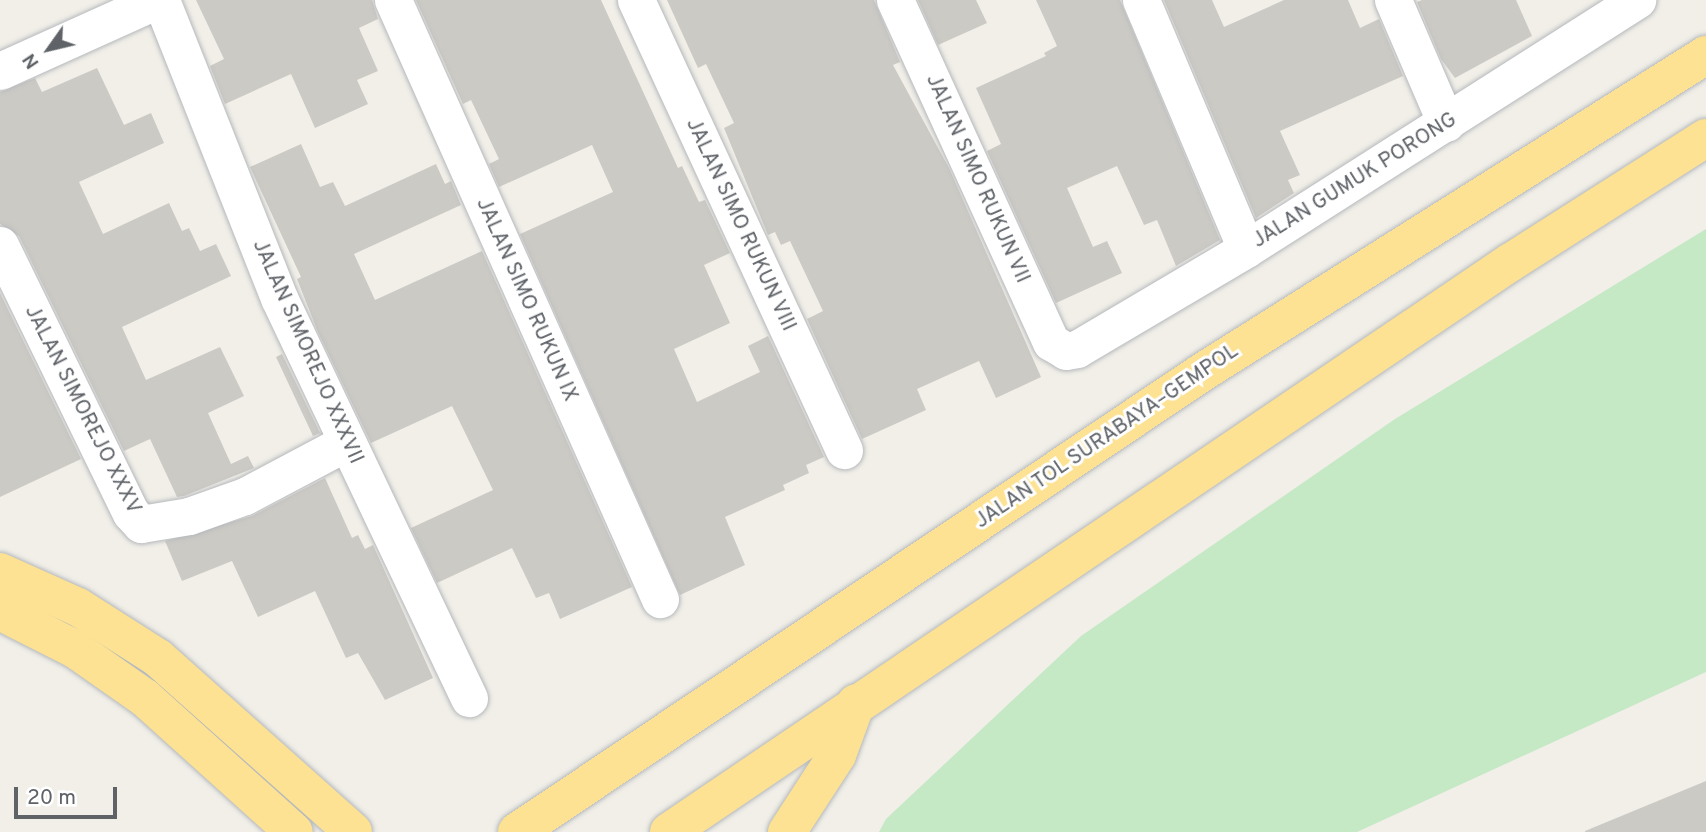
<!DOCTYPE html>
<meta charset="utf-8">
<style>
body{margin:0}
#map{position:relative;width:1706px;height:832px;overflow:hidden;background:#f1efe8;font-family:Overpass,sans-serif}
div>[style]{position:absolute}
.green>*{inset:0;background:#c5e8c5}
.building>*{inset:0;background:#cccac5}
.roads{filter:drop-shadow(0 0 2px #b5b8bc) drop-shadow(0 0 2px #b5b8bc)}
.minor>*{height:37px;margin:-18.5px;padding:0 18.5px;transform-origin:18.5px;border-radius:18.5px;background:#fff}
.motorway>*{height:38px;margin:-19px;padding:0 19px;transform-origin:19px;border-radius:19px;background:#fde293}
span{translate:-50% -50%;white-space:nowrap;text-align:center;line-height:1.15;-webkit-text-stroke:6px #fff;paint-order:stroke}
.street-label{font-size:21px;color:#5f6368}
.north{position:absolute;left:14px;top:14px;width:70px;height:70px;-webkit-text-stroke:5px #fff;paint-order:stroke;rotate:236deg;font-size:19px;font-weight:700;line-height:28px;text-align:center;color:#5f6368}
.north::after{content:'';display:block;margin:auto;width:24px;height:32px;background:#5f6368;clip-path:polygon(50% 0,100% 100%,50% 72%,0 100%)}
.scale{position:absolute;left:14px;top:787px;width:103px;height:32px;box-sizing:border-box;border:4px solid #5f6368;border-top:0;padding-left:9px;font-size:21px;line-height:24px;white-space:nowrap;color:#5f6368;-webkit-text-stroke:5px #fff;paint-order:stroke}
</style>
<div id="map">
<div class="green">
<div style="clip-path:polygon(1706px 229px,1706px 672px,1357px 832px,879px 832px,886px 819px,1081px 636px,1395px 419px)"></div>
</div>
<div class="building">
<div style="clip-path:polygon(196px 0,372px 0,378px 19px,359px 28px,378px 71px,357px 80px,368px 104px,315px 128px,291px 74px,225px 104px,210px 66px,224px 59px)"></div>
<div style="clip-path:polygon(416px 0,601px 0,678px 168px,682px 166px,699px 202px,705px 200px,730px 253px,704px 265px,730px 323px,674px 349px,697px 402px,760px 372px,748px 346px,768px 336px,824px 457px,806px 465px,809px 473px,783px 485px,785px 490px,725px 517px,745px 565px,680px 595px,520px 234px,613px 192px,592px 145px,499px 187px,489px 164px,499px 159px,471px 100px,463px 104px)"></div>
<div style="clip-path:polygon(667px 0,874px 0,900px 62px,893px 65px,949px 168px,1041px 377px,996px 398px,979px 361px,917px 389px,926px 410px,862px 439px,807px 319px,823px 311px,790px 241px,781px 245px,775px 232px,768px 235px,724px 128px,734px 123px,706px 64px,698px 68px)"></div>
<div style="clip-path:polygon(918px 0,976px 0,987px 23px,938px 45px)"></div>
<div style="clip-path:polygon(1036px 0,1120px 0,1220px 240px,1176px 266px,1157px 220px,1144px 225px,1117px 166px,1067px 188px,1093px 247px,1107px 241px,1122px 273px,1056px 303px,987px 151px,1001px 144px,976px 88px,1046px 56px,1044px 53px,1057px 46px)"></div>
<div style="clip-path:polygon(1164px 0,1212px 0,1224px 27px,1284px 0,1348px 0,1360px 28px,1379px 19px,1403px 76px,1280px 131px,1300px 175px,1288px 180px,1294px 193px,1256px 218px)"></div>
<div style="clip-path:polygon(1422px 0,1516px 0,1532px 36px,1455px 78px,1441px 59px,1417px 2px)"></div>
<div style="clip-path:polygon(97px 68px,124px 125px,151px 113px,164px 143px,79px 182px,103px 234px,169px 203px,182px 231px,189px 228px,200px 251px,216px 244px,231px 276px,122px 327px,146px 380px,220px 347px,244px 396px,208px 413px,231px 464px,248px 456px,254px 468px,184px 496px,177px 497px,150px 439px,124px 451px,19px 236px,0 224px,0 92px,35px 78px,42px 92px)"></div>
<div style="clip-path:polygon(301px 144px,320px 187px,333px 182px,345px 206px,436px 164px,445px 184px,451px 181px,461px 205px,354px 254px,375px 300px,482px 251px,632px 587px,560px 619px,549px 593px,536px 598px,512px 548px,437px 583px,411px 528px,493px 490px,452px 406px,371px 443px,318px 332px,297px 279px,301px 277px,250px 167px)"></div>
<div style="clip-path:polygon(0 293px,81px 459px,0 497px)"></div>
<div style="clip-path:polygon(282px 354px,320px 433px,313px 436px,276px 357px)"></div>
<div style="clip-path:polygon(325px 478px,352px 538px,358px 535px,365px 549px,373px 545px,433px 678px,385px 700px,358px 653px,346px 658px,315px 591px,258px 617px,232px 561px,182px 581px,165px 541px,252px 516px)"></div>
<div style="clip-path:polygon(1706px 781px,1706px 832px,1585px 832px,1585px 831px)"></div>
</div>
<div class="roads">
<div class="minor">
<div style="left:161px;top:0;width:321px;rotate:68.4deg"></div>
<div style="left:279px;top:298px;width:443px;rotate:64.6deg"></div>
<div style="left:393px;top:0;width:656px;rotate:65.98deg"></div>
<div style="left:636px;top:0;width:496px;rotate:65.2deg"></div>
<div style="left:895px;top:0;width:376px;rotate:65.5deg"></div>
<div style="left:1051px;top:342px;width:17px;rotate:31deg"></div>
<div style="left:1066px;top:351px;width:11px;rotate:-10deg"></div>
<div style="left:1077px;top:349px;width:196px;rotate:-30.6deg"></div>
<div style="left:1246px;top:249px;width:464px;rotate:-32.5deg"></div>
<div style="left:1141px;top:0;width:270px;rotate:67.1deg"></div>
<div style="left:1393px;top:0;width:134px;rotate:66.7deg"></div>
<div style="left:0;top:71px;width:172px;rotate:-24.3deg"></div>
<div style="left:0;top:245px;width:298px;rotate:64deg"></div>
<div style="left:131px;top:513px;width:15px;rotate:48deg"></div>
<div style="left:141px;top:524px;width:49px;rotate:-9.5deg"></div>
<div style="left:189px;top:516px;width:59px;rotate:-19.7deg"></div>
<div style="left:245px;top:496px;width:115px;rotate:-27.9deg"></div>
</div>
<div class="motorway">
<div style="left:0;top:572px;width:85px;rotate:24.2deg"></div>
<div style="left:78px;top:607px;width:95px;rotate:32.5deg"></div>
<div style="left:158px;top:658px;width:261px;rotate:41.7deg"></div>
<div style="left:0;top:611px;width:84px;rotate:26.9deg"></div>
<div style="left:75px;top:649px;width:85px;rotate:35deg"></div>
<div style="left:145px;top:698px;width:200px;rotate:42deg"></div>
<div style="left:517px;top:832px;width:824px;rotate:-33.86deg"></div>
<div style="left:1201px;top:373px;width:597px;rotate:-32.2deg"></div>
<div style="left:669px;top:832px;width:1017px;rotate:-34.1deg"></div>
<div style="left:1511px;top:262px;width:231px;rotate:-32.5deg"></div>
<div style="left:787px;top:832px;width:92px;rotate:-57deg"></div>
<div style="left:837px;top:755px;width:55px;rotate:-69.9deg"></div>
</div>
</div>
<div class="street-label">
<span style="left:977px;top:179px;rotate:66deg">JALAN SIMO RUKUN VII</span>
<span style="left:1355px;top:181px;rotate:-32deg">JALAN GUMUK PORONG</span>
<span style="left:740px;top:225px;rotate:65deg">JALAN SIMO RUKUN VIII</span>
<span style="left:526px;top:300px;rotate:66deg">JALAN SIMO RUKUN IX</span>
<span style="left:307px;top:352px;rotate:66deg">JALAN SIMOREJO XXXVII</span>
<span style="left:82px;top:410px;rotate:63deg">JALAN SIMOREJO XXXV</span>
<span style="left:1107px;top:437px;rotate:-34deg">JALAN TOL SURABAYA–GEMPOL</span>
</div>
<div class="north">N</div>
<div class="scale">20 m</div>
</div>
